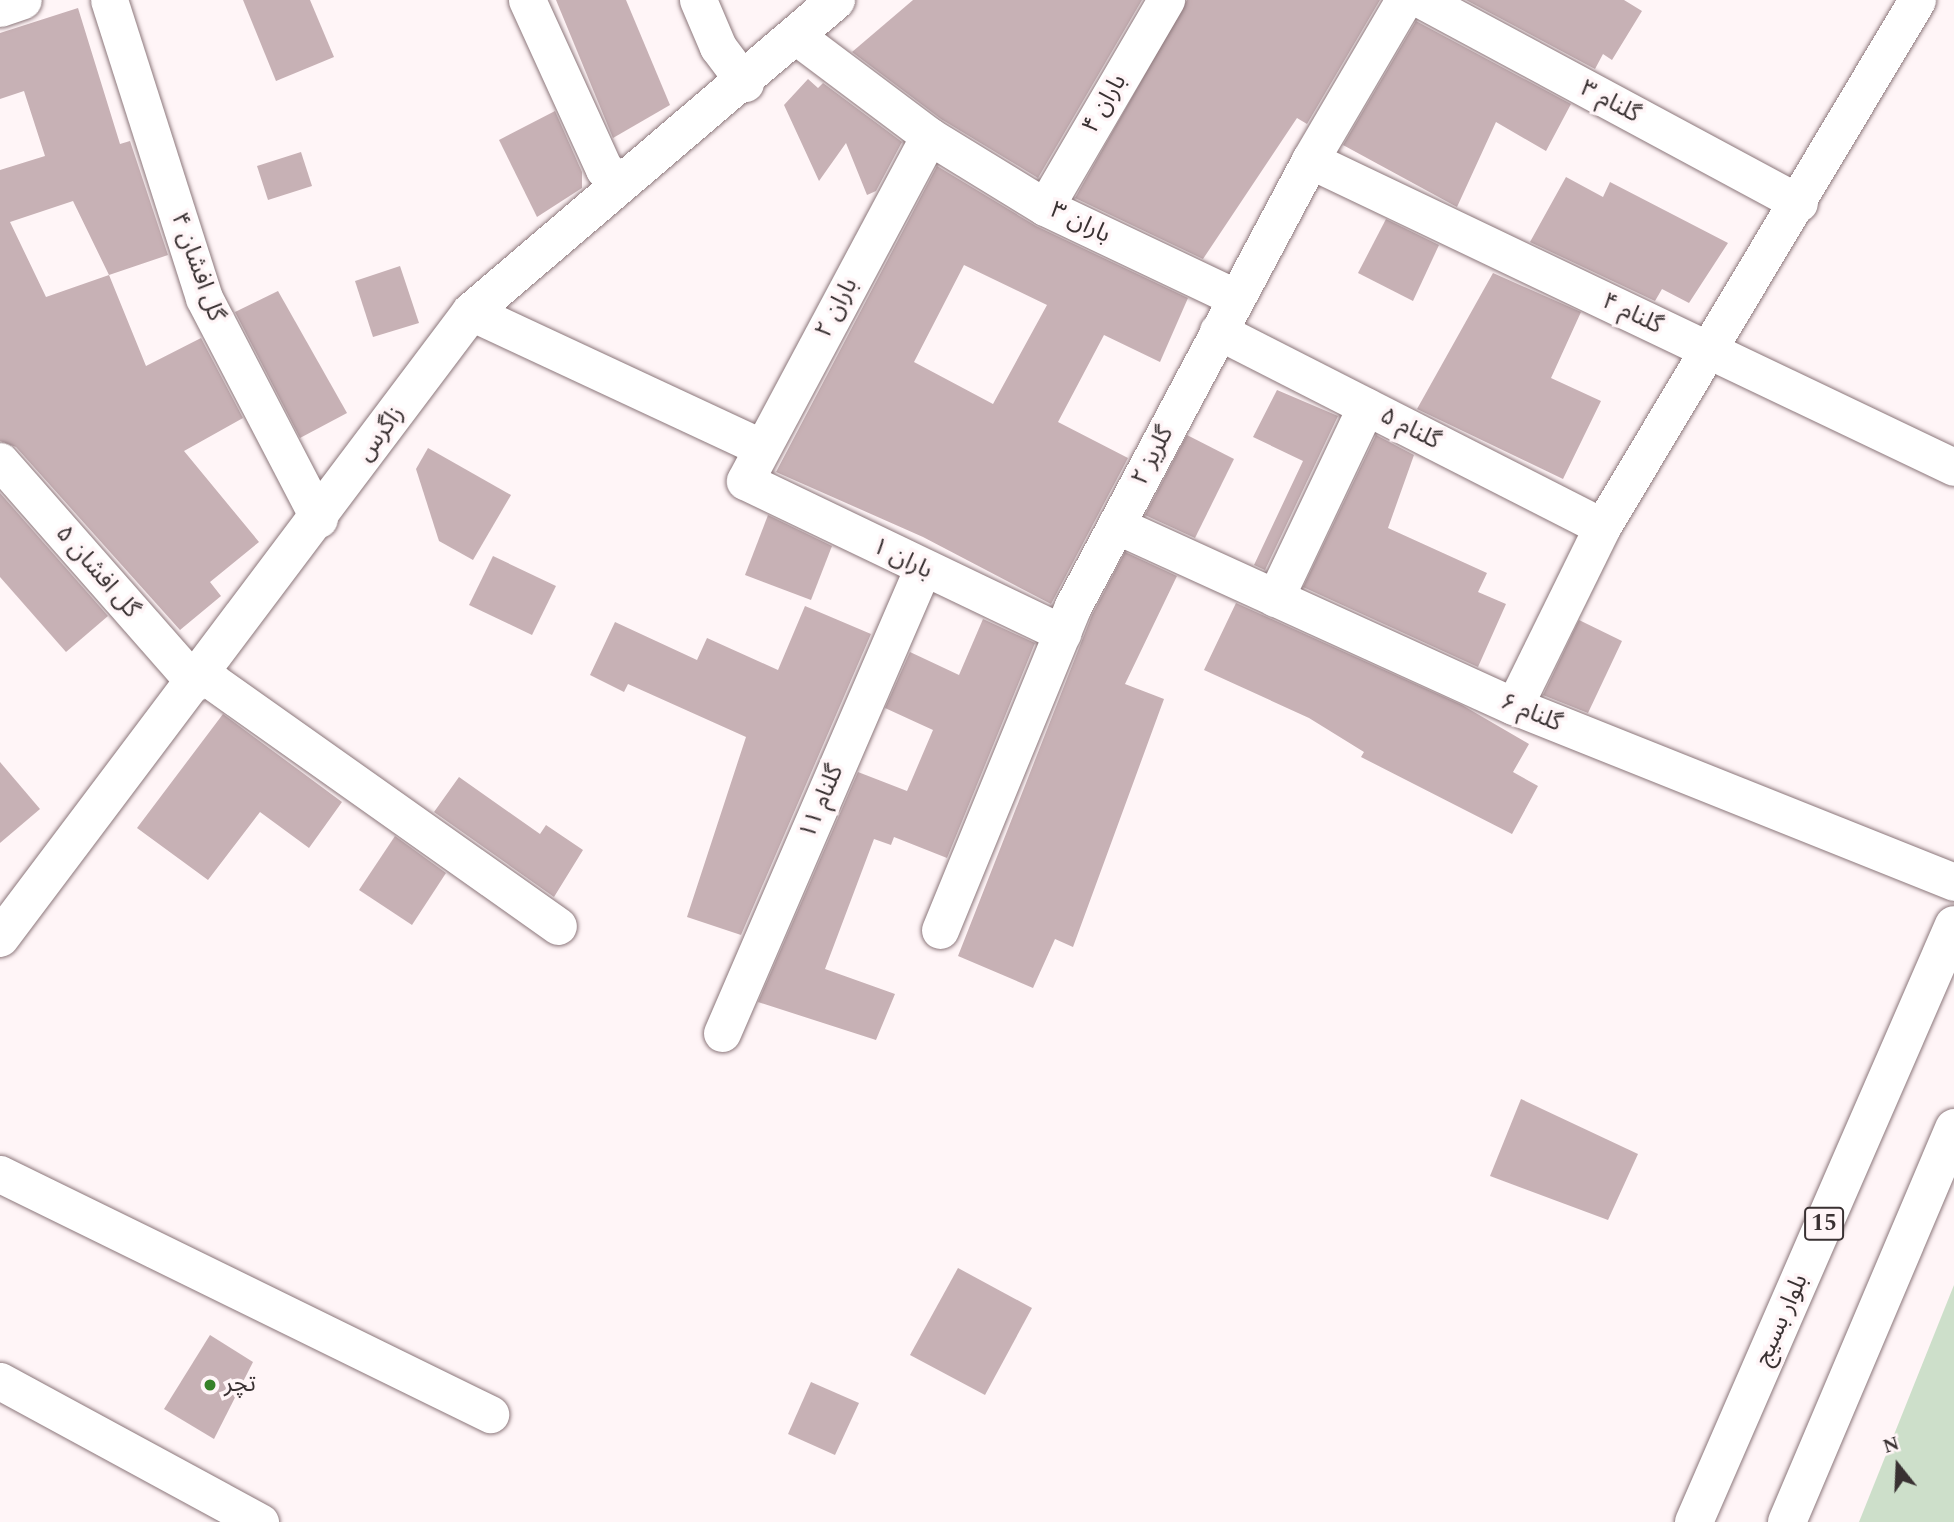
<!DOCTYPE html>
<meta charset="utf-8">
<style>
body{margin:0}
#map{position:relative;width:1954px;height:1522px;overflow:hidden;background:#fff5f7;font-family:Spectral,"Noto Sans Arabic",serif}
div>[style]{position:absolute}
.green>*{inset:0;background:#cddfca}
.building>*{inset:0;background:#c7b1b5}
.roads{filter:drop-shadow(0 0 2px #8c777b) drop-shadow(0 0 2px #8c777b)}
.street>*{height:37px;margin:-18.5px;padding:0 18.5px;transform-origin:18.5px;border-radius:18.5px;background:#fff}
.secondary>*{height:38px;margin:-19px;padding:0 19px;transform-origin:19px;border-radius:19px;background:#fff}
.primary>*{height:38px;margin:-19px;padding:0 19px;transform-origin:19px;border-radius:19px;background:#fff}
.dots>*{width:19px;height:19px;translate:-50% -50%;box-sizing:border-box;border:4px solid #fff5f7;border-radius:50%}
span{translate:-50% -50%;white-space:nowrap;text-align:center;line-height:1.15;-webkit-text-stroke:7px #fff5f7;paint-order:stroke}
.shield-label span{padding:2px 5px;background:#fff5f7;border:2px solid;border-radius:5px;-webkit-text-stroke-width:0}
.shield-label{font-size:23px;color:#393132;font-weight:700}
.street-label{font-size:24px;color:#393132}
.poi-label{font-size:24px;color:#393132}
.left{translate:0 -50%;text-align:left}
.north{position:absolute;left:1863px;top:1431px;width:70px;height:70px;-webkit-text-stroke:5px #fff5f7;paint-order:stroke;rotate:342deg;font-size:19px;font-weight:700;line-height:28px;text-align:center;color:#393132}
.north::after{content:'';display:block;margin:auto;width:24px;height:32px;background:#393132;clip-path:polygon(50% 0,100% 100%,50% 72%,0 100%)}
</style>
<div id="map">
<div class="green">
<div style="clip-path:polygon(1954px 1285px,1954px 1522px,1859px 1522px)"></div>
</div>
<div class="building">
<div style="clip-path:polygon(243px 0,310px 0,334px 57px,276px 81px)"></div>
<div style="clip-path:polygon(556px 0,626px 0,670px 105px,613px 138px)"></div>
<div style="clip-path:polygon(913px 0,1142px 0,1038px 178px,941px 119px,852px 52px)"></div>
<div style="clip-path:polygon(1187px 0,1380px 0,1307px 124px,1297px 118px,1203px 259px,1075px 198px)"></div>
<div style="clip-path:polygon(1466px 0,1624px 0,1642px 11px,1612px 60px,1603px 54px,1595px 69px)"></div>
<div style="clip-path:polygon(evenodd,78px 8px,120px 144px,130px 141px,168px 255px,109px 275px,146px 366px,201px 338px,243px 418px,184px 451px,259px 542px,210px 582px,221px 596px,180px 630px,16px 447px,0 441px,0 170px,45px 156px,24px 91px,0 99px,0 33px,78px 8px,73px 201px,109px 275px,46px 297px,10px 222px,73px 201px)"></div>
<div style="clip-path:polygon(1416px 21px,1571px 104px,1546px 151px,1496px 122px,1457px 207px,1343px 145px)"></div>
<div style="clip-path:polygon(808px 79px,818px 88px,823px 83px,902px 142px,876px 191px,867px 195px,846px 143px,819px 181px,784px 105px)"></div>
<div style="clip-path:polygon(555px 111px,582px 172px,582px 188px,537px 217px,499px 140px)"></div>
<div style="clip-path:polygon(301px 152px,312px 186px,268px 200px,257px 166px)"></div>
<div style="clip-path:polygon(evenodd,937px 166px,1036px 226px,1188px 298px,1160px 362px,1104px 335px,1058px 422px,1128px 458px,1051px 604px,923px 537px,776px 472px,937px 166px,964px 265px,1047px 305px,993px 404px,914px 362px,964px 265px)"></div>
<div style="clip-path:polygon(1566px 177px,1603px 197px,1610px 182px,1728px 243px,1689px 303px,1662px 289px,1655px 301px,1530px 242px)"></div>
<div style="clip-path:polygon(1386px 219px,1439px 245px,1413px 301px,1358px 273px)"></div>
<div style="clip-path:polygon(400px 266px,419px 323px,373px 337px,355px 281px)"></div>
<div style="clip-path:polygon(1493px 273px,1581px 312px,1551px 378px,1601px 401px,1563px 479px,1417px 409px)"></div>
<div style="clip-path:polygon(278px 291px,347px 413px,300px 438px,235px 312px)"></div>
<div style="clip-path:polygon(1277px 390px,1338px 416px,1265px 570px,1254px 565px,1303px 461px,1253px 437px)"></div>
<div style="clip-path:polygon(1187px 435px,1234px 459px,1195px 538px,1145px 515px)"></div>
<div style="clip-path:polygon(1376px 435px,1414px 455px,1388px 528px,1487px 573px,1478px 592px,1506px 604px,1478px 667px,1303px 587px)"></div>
<div style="clip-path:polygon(428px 448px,511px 495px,473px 560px,439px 541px,416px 469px)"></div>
<div style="clip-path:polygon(0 493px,108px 616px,66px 652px,0 577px)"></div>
<div style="clip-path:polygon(768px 515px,832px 546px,811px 600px,745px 575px)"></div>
<div style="clip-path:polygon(1125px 552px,1177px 576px,1125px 684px,1164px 699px,1073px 947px,1055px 939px,1033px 988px,958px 956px,1092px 615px)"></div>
<div style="clip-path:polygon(493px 556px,556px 586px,532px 635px,469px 605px)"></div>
<div style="clip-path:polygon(1236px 603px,1462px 705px,1529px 744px,1513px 772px,1538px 786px,1512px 834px,1361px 757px,1364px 752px,1309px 718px,1204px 670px)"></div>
<div style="clip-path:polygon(805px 606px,871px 634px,741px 935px,687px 917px,746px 737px,628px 684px,624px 692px,590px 675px,615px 622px,697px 660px,707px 638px,778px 670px)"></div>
<div style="clip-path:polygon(983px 619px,1035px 643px,947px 858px,894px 837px,891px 845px,874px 839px,825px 969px,895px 994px,876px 1040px,758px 1002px,858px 772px,907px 791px,933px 730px,885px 708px,910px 652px,959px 675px)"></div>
<div style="clip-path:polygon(1579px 620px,1622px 641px,1588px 713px,1543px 695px)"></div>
<div style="clip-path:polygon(223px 714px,342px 802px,309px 848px,260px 812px,208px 880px,137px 828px)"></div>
<div style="clip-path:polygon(0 762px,40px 809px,0 843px)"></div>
<div style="clip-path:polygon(459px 777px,540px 834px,546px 825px,583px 850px,554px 897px,434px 812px)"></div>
<div style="clip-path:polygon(395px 836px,446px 873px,412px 925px,359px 890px)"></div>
<div style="clip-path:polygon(1521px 1099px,1638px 1154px,1608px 1220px,1490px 1176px)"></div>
<div style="clip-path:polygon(958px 1268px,1032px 1308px,985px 1395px,910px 1355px)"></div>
<div style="clip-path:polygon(210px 1335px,253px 1362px,214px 1439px,164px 1409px)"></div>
<div style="clip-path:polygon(811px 1382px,859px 1403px,835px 1455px,788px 1434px)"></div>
</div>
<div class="roads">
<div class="street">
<div style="left:109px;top:0;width:313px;rotate:72.3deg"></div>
<div style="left:204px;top:298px;width:249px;rotate:62.5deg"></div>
<div style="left:527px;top:0;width:186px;rotate:65.5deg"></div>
<div style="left:604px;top:169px;width:22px;rotate:36deg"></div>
<div style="left:698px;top:0;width:51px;rotate:66.9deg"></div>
<div style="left:718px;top:47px;width:45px;rotate:53.1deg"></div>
<div style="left:1422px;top:0;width:428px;rotate:28.3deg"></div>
<div style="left:0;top:8px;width:24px;rotate:-19deg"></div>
<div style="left:796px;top:36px;width:166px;rotate:36.9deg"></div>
<div style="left:929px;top:136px;width:136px;rotate:31.5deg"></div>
<div style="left:1045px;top:207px;width:212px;rotate:25.4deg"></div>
<div style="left:929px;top:136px;width:391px;rotate:118.1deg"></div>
<div style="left:745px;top:481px;width:352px;rotate:25.6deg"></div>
<div style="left:1310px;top:160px;width:713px;rotate:25.49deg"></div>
<div style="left:1045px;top:207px;width:240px;rotate:-59.7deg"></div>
<div style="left:471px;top:312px;width:321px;rotate:25deg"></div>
<div style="left:1218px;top:331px;width:431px;rotate:27deg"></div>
<div style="left:0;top:461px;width:295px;rotate:48.7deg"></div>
<div style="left:1116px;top:525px;width:437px;rotate:24.5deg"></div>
<div style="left:1514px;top:706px;width:474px;rotate:21.8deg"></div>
<div style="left:1275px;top:598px;width:212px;rotate:-64.6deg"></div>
<div style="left:202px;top:674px;width:436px;rotate:35.3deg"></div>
<div style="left:1514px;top:706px;width:199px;rotate:-63.8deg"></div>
<div style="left:1602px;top:527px;width:614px;rotate:-59.13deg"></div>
<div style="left:940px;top:930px;width:350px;rotate:-67.7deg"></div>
<div style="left:1073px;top:606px;width:505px;rotate:-62.01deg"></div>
<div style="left:1310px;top:160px;width:186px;rotate:-59.6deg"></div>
<div style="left:722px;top:1033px;width:504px;rotate:-66.64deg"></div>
<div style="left:0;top:1174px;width:546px;rotate:26.1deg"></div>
<div style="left:0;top:1381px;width:296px;rotate:28.5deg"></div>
</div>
<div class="secondary">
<div style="left:0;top:938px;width:783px;rotate:-53.04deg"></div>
<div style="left:471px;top:312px;width:480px;rotate:-40.5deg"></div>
</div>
<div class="primary">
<div style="left:1694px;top:1522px;width:651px;rotate:-66.47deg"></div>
<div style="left:1787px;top:1522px;width:428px;rotate:-67deg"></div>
</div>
</div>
<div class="dots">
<div style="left:210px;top:1385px;background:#378229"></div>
</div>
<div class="shield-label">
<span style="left:1824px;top:1224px">15</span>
</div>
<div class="street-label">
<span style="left:1610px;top:102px;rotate:28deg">گلنام ۳</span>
<span style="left:1105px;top:104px;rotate:-60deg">باران ۴</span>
<span style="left:1080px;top:223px;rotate:26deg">باران ۳</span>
<span style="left:197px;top:267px;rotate:70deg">گل افشان ۴</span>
<span style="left:837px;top:308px;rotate:-62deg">باران ۲</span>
<span style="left:1632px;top:314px;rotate:26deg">گلنام ۴</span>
<span style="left:1410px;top:429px;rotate:27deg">گلنام ۵</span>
<span style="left:381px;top:434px;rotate:-54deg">زاگرس</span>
<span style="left:1153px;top:456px;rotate:-62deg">گلریز ۲</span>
<span style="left:902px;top:559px;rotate:26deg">باران ۱</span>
<span style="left:97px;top:572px;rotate:49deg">گل افشان ۵</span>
<span style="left:1531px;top:713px;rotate:23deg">گلنام ۶</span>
<span style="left:822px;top:802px;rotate:-67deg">گلنام ۱۱</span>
<span style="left:1782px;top:1320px;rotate:-66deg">بلوار بسیج</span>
</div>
<div class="poi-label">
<span class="left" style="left:224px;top:1385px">تچر</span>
</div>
<div class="north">N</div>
</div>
